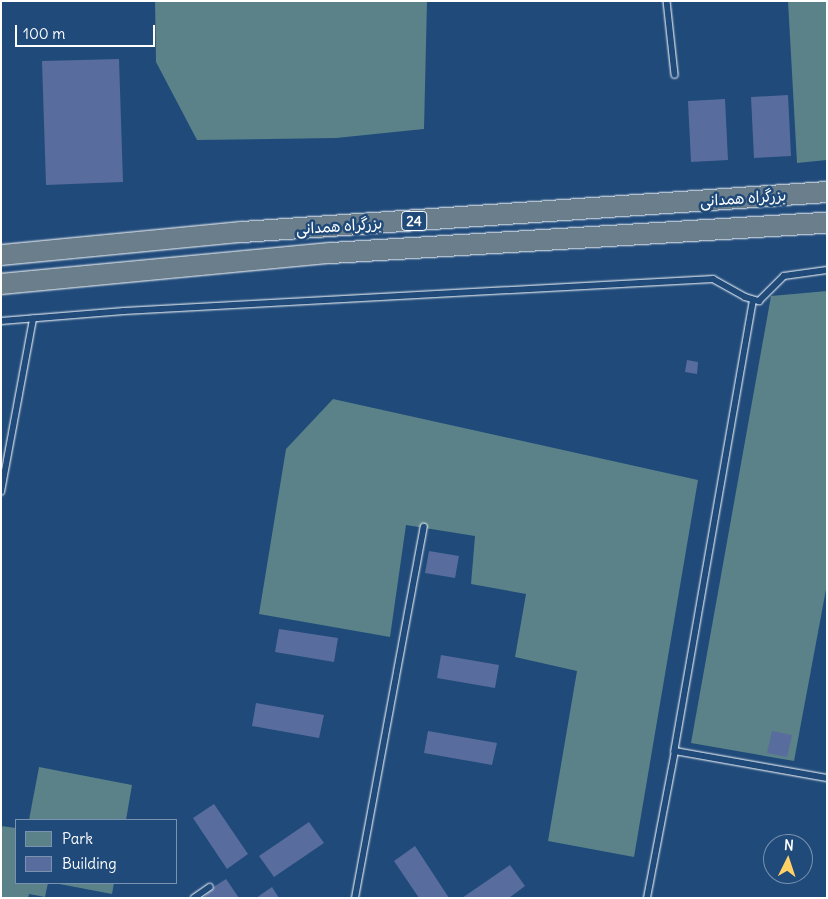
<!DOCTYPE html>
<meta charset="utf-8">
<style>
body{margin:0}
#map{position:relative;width:828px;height:899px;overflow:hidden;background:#1f4a7a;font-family:Delius,"Playpen Sans Arabic",sans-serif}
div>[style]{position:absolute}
.green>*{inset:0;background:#5a8288}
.building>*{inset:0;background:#586d9d}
.roads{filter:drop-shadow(0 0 1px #fff) drop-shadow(0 0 1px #fff)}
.lane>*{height:5.5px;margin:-2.75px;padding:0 2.75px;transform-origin:2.75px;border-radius:2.75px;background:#1f4a7a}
.highway>*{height:20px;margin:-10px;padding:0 10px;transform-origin:10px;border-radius:10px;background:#6b7e8b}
span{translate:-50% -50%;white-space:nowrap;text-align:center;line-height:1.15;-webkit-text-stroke:5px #1f4a7a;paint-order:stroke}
.shield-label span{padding:1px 4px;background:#1f4a7a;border:1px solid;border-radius:4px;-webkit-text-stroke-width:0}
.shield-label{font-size:14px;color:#fff;font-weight:700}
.street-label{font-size:15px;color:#fff}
.frame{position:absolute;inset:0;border:2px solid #fff;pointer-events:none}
.legend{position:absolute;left:15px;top:819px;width:162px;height:65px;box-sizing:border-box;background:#1f4a7a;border:1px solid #7992af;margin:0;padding:6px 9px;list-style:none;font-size:15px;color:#fff}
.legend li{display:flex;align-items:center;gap:10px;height:25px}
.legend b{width:25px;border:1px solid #7992af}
.north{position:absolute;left:763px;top:834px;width:50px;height:50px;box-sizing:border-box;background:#1f4a7a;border:1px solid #7992af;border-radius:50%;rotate:4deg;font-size:14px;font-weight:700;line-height:20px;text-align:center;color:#fff}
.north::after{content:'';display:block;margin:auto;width:18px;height:22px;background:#ffd166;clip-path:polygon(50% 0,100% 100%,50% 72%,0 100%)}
.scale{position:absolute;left:15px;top:25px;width:140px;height:22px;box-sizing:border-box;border:2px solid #fff;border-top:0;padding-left:6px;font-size:15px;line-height:18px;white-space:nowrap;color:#fff;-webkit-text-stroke:4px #1f4a7a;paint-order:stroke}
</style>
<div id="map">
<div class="green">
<div style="clip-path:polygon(155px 1px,427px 1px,424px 129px,336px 138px,197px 140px,156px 62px)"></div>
<div style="clip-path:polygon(788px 1px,827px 1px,827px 160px,797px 163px)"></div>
<div style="clip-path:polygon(827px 291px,827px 584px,794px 761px,691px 743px,771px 296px)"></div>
<div style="clip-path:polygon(333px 399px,698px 480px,634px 857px,548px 841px,577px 671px,515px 657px,526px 594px,471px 584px,475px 536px,406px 525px,390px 637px,259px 614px,286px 449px)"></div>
<div style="clip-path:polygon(39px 767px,132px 785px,126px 820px,29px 820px)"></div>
<div style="clip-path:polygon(1px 826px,16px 828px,16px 883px,48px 883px,45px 897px,29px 894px,28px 898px,1px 898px)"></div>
<div style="clip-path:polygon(54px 883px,114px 883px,112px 894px)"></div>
</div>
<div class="building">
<div style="clip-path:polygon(119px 59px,123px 182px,46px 185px,42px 61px)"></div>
<div style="clip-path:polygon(788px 95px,791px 156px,754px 158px,751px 97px)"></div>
<div style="clip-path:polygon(725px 99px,728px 160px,691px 162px,688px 101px)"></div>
<div style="clip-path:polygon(687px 360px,698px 362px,697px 374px,685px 372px)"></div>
<div style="clip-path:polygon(429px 551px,459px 556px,455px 578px,425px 573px)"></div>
<div style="clip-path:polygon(279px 629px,338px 638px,334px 662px,275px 652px)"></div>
<div style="clip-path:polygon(441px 655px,499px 665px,495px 688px,437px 678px)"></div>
<div style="clip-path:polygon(256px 703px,324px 715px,319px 738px,252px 726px)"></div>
<div style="clip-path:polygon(428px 731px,497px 743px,492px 765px,424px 753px)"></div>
<div style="clip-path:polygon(772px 731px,792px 735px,787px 757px,767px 753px)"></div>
<div style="clip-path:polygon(214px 804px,248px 854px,227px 869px,193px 818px)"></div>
<div style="clip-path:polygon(309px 822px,324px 843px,274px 877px,259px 856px)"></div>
<div style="clip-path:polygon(415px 846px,449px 898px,419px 898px,394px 861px)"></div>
<div style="clip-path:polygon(510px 865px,525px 886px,509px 898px,462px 898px)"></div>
<div style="clip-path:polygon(226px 879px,239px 898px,203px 898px,215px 886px)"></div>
<div style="clip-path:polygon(272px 887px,279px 898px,256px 898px)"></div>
</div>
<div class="roads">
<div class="lane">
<div style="left:667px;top:1px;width:74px;rotate:83.8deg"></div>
<div style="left:753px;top:303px;width:455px;rotate:99.9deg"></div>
<div style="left:675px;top:751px;width:154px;rotate:10.1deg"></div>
<div style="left:1px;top:321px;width:123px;rotate:-4.6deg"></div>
<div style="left:124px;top:311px;width:590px;rotate:-3.11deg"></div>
<div style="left:713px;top:279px;width:37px;rotate:29deg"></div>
<div style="left:745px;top:297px;width:15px;rotate:16deg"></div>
<div style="left:759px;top:301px;width:35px;rotate:-45deg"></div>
<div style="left:784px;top:276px;width:43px;rotate:-7.9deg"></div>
<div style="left:1px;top:492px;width:176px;rotate:-79.5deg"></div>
<div style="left:194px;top:898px;width:19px;rotate:-35deg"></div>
<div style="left:355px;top:898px;width:377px;rotate:-79.5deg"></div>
<div style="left:647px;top:898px;width:150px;rotate:-79.2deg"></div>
</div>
<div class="highway">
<div style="left:1px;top:255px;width:242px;rotate:-5.5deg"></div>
<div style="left:242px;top:232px;width:586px;rotate:-3.91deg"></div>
<div style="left:1px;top:284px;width:331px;rotate:-5.4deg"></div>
<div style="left:331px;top:253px;width:497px;rotate:-3.5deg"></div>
</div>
</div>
<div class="shield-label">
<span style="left:414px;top:221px">24</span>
</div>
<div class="street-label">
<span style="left:743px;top:198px;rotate:-4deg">بزرگراه همدانی</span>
<span style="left:339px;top:226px;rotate:-4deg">بزرگراه همدانی</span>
</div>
<div class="frame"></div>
<ul class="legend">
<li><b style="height:14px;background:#5a8288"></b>Park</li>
<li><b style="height:14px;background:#586d9d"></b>Building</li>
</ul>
<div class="north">N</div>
<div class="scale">100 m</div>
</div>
